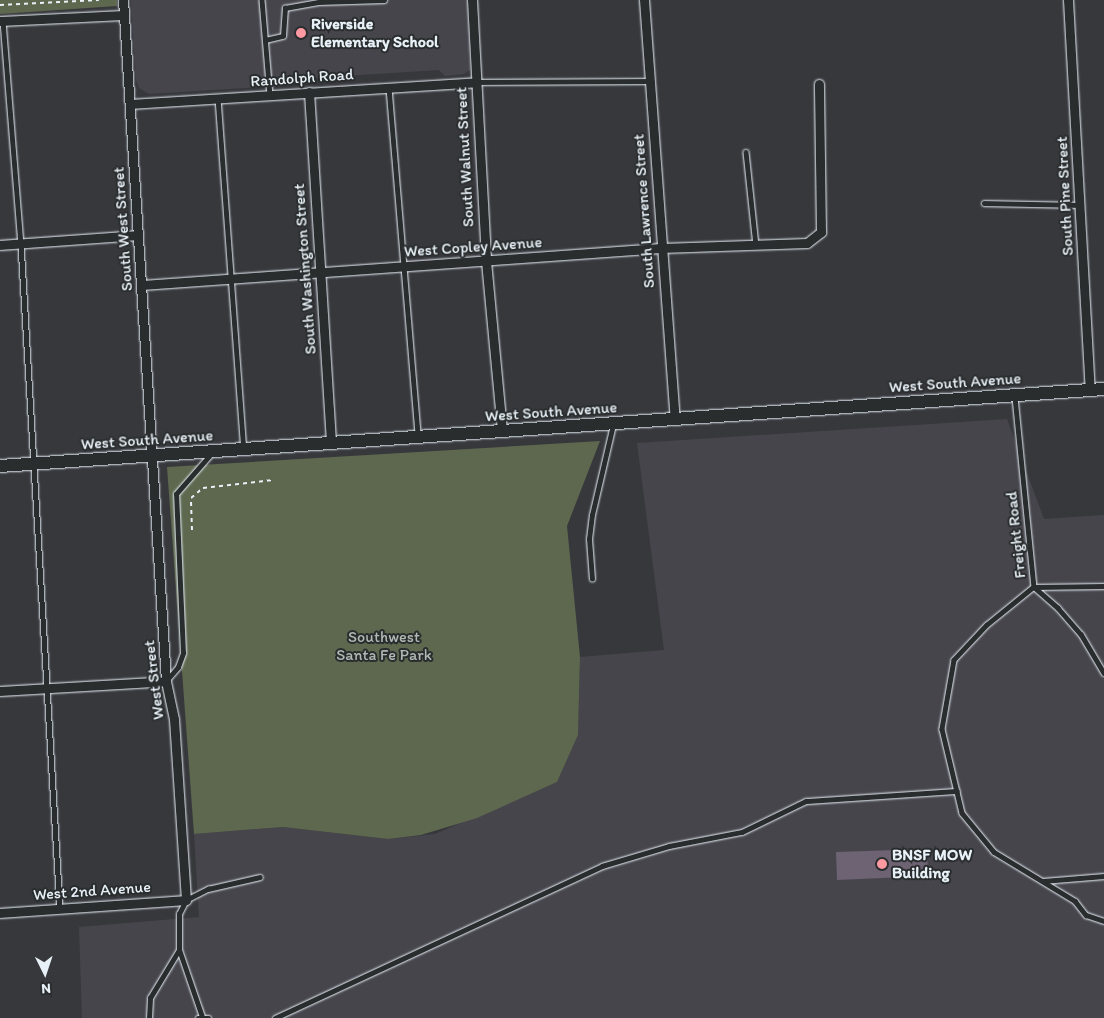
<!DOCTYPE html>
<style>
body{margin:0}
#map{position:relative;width:1104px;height:1018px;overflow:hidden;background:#37383c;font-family:Itim,sans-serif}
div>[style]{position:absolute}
.built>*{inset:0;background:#47454c}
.green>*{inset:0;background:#5e684f}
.building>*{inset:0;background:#6d6373}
.path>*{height:2px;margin-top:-1px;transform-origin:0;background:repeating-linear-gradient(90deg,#e8f1f8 0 4px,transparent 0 8px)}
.roads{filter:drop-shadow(0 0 1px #e8f1f8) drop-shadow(0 0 1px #e8f1f8)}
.service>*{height:4.5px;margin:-2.25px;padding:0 2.25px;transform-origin:2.25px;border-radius:2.25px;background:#2a2d2e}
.minor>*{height:9px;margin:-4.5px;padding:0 4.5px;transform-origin:4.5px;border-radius:4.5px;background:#2a2d2e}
.secondary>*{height:12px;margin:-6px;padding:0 6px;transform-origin:6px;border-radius:6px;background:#2a2d2e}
.dots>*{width:14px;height:14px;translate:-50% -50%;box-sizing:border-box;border:2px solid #2a2d2e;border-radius:50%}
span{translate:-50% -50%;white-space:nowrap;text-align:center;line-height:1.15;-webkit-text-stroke:4px #2a2d2e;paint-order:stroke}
.poi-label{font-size:16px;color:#e8f1f8;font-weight:700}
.left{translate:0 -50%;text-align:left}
.street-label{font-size:16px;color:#e8f1f8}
.park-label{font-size:16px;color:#b1bab4}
.north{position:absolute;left:20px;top:948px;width:50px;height:50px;-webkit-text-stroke:4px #2a2d2e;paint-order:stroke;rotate:176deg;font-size:14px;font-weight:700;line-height:20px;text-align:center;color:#e8f1f8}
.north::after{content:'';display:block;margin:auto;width:18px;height:22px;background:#e8f1f8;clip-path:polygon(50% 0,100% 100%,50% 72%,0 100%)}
</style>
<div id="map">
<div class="built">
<div style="clip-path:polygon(131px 0,467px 0,470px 70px,464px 74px,445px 76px,439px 70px,297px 79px,292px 85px,149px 94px,139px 88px,136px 80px)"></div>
<div style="clip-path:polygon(1007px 419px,1044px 519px,1104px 515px,1104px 1018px,82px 1018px,79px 927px,199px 917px,194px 834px,283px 827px,388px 839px,435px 834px,557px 782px,578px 735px,580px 657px,664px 650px,637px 443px)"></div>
</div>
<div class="green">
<div style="clip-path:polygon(0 0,117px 0,117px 6px,0 14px)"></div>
<div style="clip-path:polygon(600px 441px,567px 526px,580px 657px,578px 735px,557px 782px,477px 818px,421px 835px,388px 839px,283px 827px,194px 834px,167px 467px)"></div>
</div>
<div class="building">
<div style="clip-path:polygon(927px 849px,928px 876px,837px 880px,836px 852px)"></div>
</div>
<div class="path">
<div style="left:0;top:5px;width:99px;rotate:-2.9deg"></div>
<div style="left:192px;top:530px;width:32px;rotate:-92deg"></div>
<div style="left:191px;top:498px;width:16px;rotate:-40deg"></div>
<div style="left:203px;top:488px;width:70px;rotate:-6.5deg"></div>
</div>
<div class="roads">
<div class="service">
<div style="left:262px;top:0;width:95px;rotate:85.2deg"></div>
<div style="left:3px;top:21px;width:224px;rotate:85.4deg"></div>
<div style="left:21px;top:244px;width:666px;rotate:86.64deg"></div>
<div style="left:265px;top:40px;width:18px;rotate:-13deg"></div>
<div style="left:283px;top:36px;width:28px;rotate:-86deg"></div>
<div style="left:285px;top:8px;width:35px;rotate:-10deg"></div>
<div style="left:319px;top:2px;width:65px;rotate:-1.8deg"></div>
<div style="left:476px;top:82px;width:174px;rotate:-0.3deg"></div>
<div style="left:389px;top:88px;width:349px;rotate:85.2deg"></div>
<div style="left:218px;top:98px;width:351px;rotate:85.8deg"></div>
<div style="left:746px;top:152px;width:94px;rotate:83.9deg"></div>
<div style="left:984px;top:203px;width:96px;rotate:1.2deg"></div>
<div style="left:1015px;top:397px;width:191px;rotate:84.3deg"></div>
<div style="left:592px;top:579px;width:40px;rotate:-94.3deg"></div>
<div style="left:589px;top:539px;width:24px;rotate:-83deg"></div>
<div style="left:592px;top:515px;width:92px;rotate:-76.9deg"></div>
<div style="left:1034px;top:587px;width:60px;rotate:141deg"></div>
<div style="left:987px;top:625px;width:48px;rotate:133.3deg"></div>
<div style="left:954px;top:660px;width:70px;rotate:99.9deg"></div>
<div style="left:942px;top:729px;width:86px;rotate:76.6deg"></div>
<div style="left:962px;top:813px;width:50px;rotate:50.6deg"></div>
<div style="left:994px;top:852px;width:95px;rotate:31.2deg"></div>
<div style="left:1075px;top:901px;width:18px;rotate:52deg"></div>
<div style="left:1086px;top:915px;width:19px;rotate:18deg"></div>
<div style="left:1034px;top:587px;width:32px;rotate:41deg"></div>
<div style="left:1058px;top:608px;width:35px;rotate:49deg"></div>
<div style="left:1081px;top:634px;width:45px;rotate:59.5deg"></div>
<div style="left:1034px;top:587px;width:70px;rotate:-0.8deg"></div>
<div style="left:166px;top:681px;width:18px;rotate:-49deg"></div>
<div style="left:178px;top:667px;width:15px;rotate:-70deg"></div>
<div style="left:183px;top:653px;width:159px;rotate:-92.5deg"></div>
<div style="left:176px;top:494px;width:52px;rotate:-48.9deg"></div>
<div style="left:1043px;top:881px;width:61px;rotate:-4.7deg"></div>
<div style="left:202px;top:1017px;width:71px;rotate:-108.9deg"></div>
<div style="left:179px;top:950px;width:36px;rotate:-90deg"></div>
<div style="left:179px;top:914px;width:16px;rotate:-63deg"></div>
<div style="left:186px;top:900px;width:25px;rotate:-27deg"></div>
<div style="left:208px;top:889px;width:53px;rotate:-13deg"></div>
<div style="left:149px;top:1018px;width:20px;rotate:-87deg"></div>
<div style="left:150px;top:998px;width:56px;rotate:-58.9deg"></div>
<div style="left:198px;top:1018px;width:11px"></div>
<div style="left:275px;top:1018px;width:361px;rotate:-24.9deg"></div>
<div style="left:602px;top:866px;width:70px;rotate:-16.6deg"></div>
<div style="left:669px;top:846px;width:74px;rotate:-10.9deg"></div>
<div style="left:742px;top:832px;width:71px;rotate:-25.8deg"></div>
<div style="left:806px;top:801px;width:151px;rotate:-3.8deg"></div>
</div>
<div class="minor">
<div style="left:472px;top:0;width:261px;rotate:86.9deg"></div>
<div style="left:486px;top:261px;width:171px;rotate:84.6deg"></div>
<div style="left:644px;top:0;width:420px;rotate:85.8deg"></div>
<div style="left:1068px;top:0;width:391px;rotate:86.8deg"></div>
<div style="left:0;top:21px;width:124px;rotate:-2.8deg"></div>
<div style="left:309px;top:92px;width:352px;rotate:86.4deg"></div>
<div style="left:130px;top:104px;width:347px;rotate:-3.6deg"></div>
<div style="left:0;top:245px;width:138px;rotate:-4.1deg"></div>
<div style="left:142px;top:285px;width:520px;rotate:-4.08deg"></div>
<div style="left:661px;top:248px;width:146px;rotate:-2deg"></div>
<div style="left:807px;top:243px;width:18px;rotate:-38deg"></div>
<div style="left:821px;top:232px;width:148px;rotate:-90.8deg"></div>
<div style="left:0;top:691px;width:166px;rotate:-3.4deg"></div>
<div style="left:0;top:913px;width:186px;rotate:-4deg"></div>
<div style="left:186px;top:900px;width:181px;rotate:-93.8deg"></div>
<div style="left:174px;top:719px;width:39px;rotate:-102deg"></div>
<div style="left:166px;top:681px;width:682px;rotate:-93.61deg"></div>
</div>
<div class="secondary">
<div style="left:0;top:466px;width:1107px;rotate:-3.99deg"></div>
</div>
</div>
<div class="dots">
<div style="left:301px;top:33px;background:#ff9aa2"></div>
<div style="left:882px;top:864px;background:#ff9aa2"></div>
</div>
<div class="poi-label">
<span class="left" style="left:311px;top:33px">Riverside<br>Elementary School</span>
<span class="left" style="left:892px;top:864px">BNSF MOW<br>Building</span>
</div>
<div class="street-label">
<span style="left:302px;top:78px;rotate:-4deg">Randolph Road</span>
<span style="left:465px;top:157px;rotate:-93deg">South Walnut Street</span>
<span style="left:1065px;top:196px;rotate:-93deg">South Pine Street</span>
<span style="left:644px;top:211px;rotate:-94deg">South Lawrence Street</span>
<span style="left:123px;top:229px;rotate:-94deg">South West Street</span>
<span style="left:473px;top:247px;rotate:-4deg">West Copley Avenue</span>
<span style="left:305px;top:269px;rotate:-94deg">South Washington Street</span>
<span style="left:955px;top:383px;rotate:-4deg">West South Avenue</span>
<span style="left:551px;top:412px;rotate:-4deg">West South Avenue</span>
<span style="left:147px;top:440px;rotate:-4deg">West South Avenue</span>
<span style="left:1016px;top:535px;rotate:-96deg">Freight Road</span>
<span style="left:154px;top:680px;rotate:-97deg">West Street</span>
<span style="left:92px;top:891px;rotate:-4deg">West 2nd Avenue</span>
</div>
<div class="park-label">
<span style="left:384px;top:646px">Southwest<br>Santa Fe Park</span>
</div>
<div class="north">N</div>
</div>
